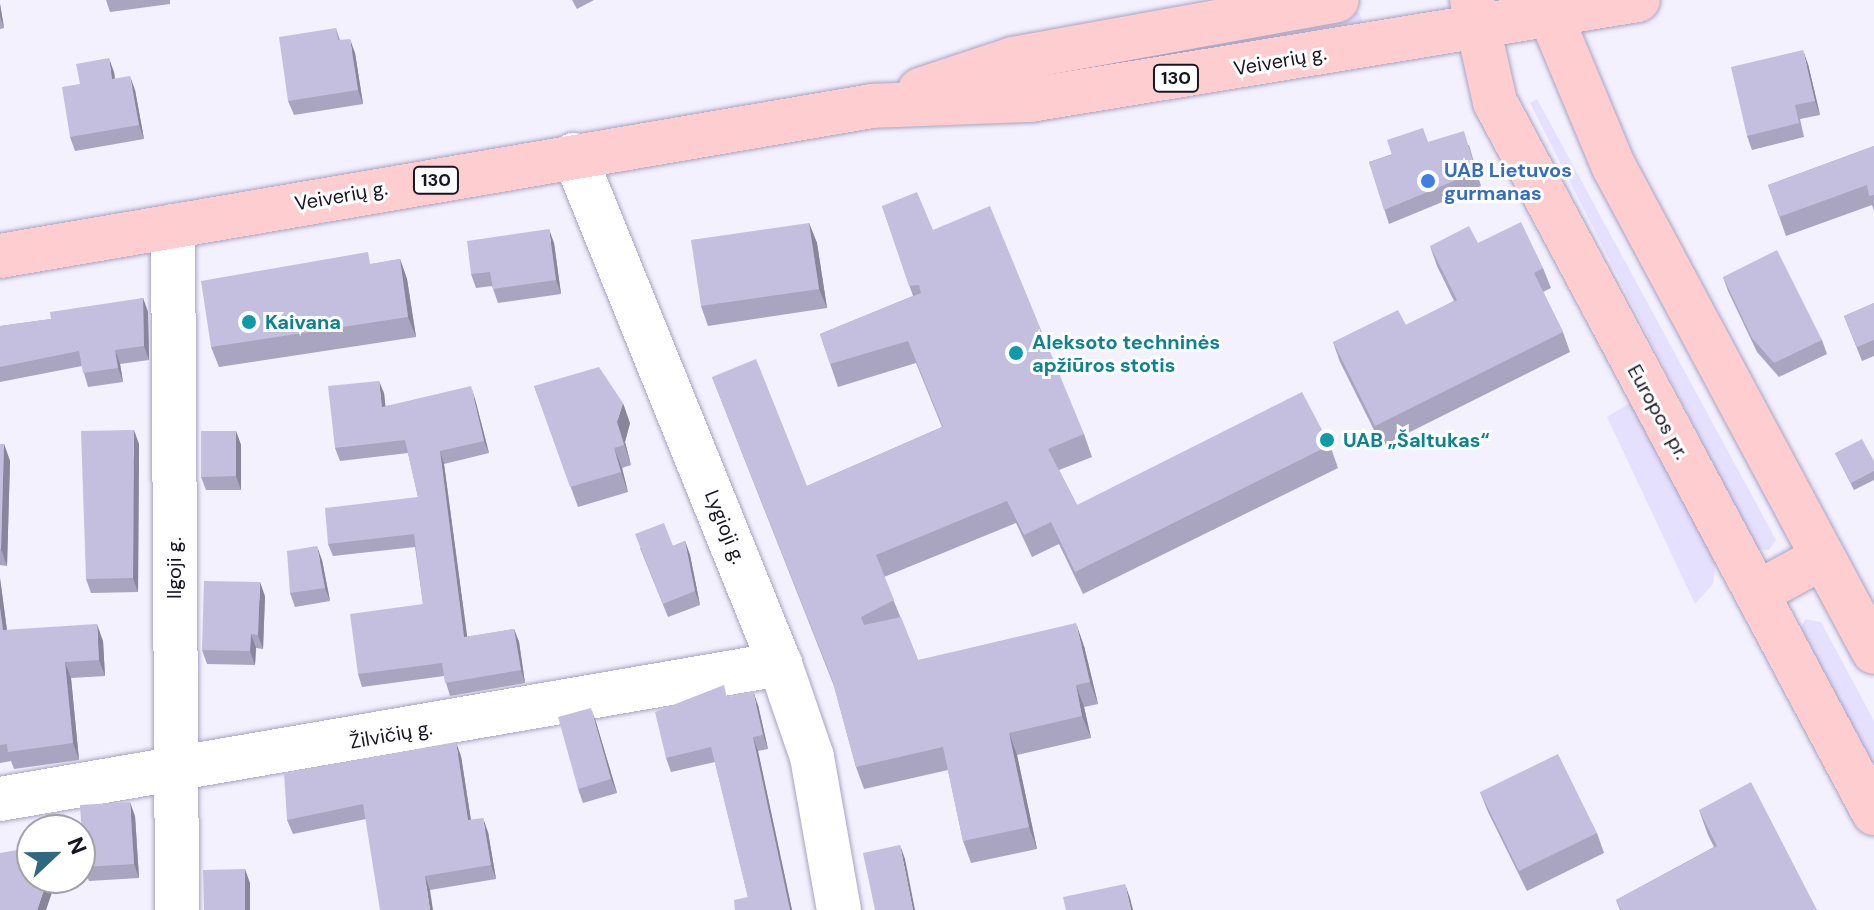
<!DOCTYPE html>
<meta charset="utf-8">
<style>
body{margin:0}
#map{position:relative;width:1874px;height:910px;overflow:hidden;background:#f3f1fe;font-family:"DM Sans",sans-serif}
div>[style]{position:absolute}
.green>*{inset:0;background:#e5e0fe}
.roads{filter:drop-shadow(0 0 2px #a7a3c0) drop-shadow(0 0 2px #a7a3c0)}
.minor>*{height:44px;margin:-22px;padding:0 22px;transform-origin:22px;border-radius:22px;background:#fff}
.major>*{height:44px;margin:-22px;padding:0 22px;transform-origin:22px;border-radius:22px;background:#fecdd0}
.wall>*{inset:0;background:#a9a4bf}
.shaded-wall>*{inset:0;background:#89869b}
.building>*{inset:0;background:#c4bfde}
.dots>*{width:22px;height:22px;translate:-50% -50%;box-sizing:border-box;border:4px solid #fff;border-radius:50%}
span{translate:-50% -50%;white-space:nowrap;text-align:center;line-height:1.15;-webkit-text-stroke:6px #fff;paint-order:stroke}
.shield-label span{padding:2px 6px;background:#fff;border:2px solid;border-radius:6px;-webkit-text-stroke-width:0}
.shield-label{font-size:18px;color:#171520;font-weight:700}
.street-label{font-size:20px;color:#171520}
.shop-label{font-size:20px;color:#366cbe;font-weight:700}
.left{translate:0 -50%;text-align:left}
.culture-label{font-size:20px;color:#0d838f;font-weight:700}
.north{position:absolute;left:16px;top:814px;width:80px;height:80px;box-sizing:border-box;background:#fff;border:2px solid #a2a1a6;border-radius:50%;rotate:68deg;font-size:22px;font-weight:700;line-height:32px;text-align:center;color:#171520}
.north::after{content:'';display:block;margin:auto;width:28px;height:36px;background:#2e6881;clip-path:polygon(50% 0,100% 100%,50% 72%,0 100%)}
</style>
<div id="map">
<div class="green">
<div style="clip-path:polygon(1359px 12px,1364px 26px,1180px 60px,1176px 46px)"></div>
<div style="clip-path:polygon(1537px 99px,1776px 540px,1769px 550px,1756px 549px,1530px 103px)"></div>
<div style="clip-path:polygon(1630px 403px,1716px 559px,1713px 584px,1695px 604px,1607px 417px)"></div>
<div style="clip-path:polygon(1805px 619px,1821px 622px,1874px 721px,1874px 769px,1800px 632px)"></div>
</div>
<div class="roads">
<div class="minor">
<div style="left:574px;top:155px;width:549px;rotate:67.97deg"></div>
<div style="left:780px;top:664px;width:98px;rotate:71deg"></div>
<div style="left:812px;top:757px;width:155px;rotate:80deg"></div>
<div style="left:173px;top:226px;width:684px;rotate:89.66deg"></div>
<div style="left:0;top:799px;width:792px;rotate:-9.82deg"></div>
</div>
<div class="major">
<div style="left:1472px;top:0;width:105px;rotate:77.3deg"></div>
<div style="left:1495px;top:102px;width:806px;rotate:61.94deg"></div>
<div style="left:1544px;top:0;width:181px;rotate:67.3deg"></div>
<div style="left:1614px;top:167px;width:550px;rotate:61.81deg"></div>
<div style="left:920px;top:90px;width:98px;rotate:-18.4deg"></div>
<div style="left:1013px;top:59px;width:329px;rotate:-10.3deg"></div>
<div style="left:0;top:256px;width:885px;rotate:-9.76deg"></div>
<div style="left:872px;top:106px;width:158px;rotate:-2.2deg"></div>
<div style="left:1030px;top:100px;width:616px;rotate:-9.34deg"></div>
<div style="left:1757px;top:593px;width:75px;rotate:-28.6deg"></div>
</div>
</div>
<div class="wall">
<div style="clip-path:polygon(106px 0,170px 0,170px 4px,110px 12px)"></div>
<div style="clip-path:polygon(572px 0,594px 0,577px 9px)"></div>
<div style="clip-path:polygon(0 4px,4px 28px,0 29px)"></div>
<div style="clip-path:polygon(336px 28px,340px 40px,355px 53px,363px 104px,294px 115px,288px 101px)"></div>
<div style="clip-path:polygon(1808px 64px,1820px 115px,1800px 119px,1804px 137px,1752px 150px,1747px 136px)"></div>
<div style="clip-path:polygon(114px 72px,115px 79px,135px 90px,144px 139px,75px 151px,70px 137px,80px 84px)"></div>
<div style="clip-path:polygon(1428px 142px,1469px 145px,1481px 186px,1389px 224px,1369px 162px)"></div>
<div style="clip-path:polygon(1874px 146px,1874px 211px,1872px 205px,1786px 236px,1768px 185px)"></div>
<div style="clip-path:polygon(882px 206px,933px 230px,1084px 434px,1092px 457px,1059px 470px,1077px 505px,1330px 445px,1338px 468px,1083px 594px,1059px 544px,1032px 557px,1016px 523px,884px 577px,918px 660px,1084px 646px,1098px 704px,1084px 707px,1091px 738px,1017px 755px,1037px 849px,971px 863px,963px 841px,948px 770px,864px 789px,856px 767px,834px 686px,712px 377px,807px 486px,942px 427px,916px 363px,838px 387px,820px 334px,913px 296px)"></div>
<div style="clip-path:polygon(809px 223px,817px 243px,827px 308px,708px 326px,701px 306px)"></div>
<div style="clip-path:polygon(554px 243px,561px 294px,498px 303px,492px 286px,476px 288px,471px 274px)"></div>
<div style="clip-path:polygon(1478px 243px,1543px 268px,1551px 288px,1543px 292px,1563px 332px,1570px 352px,1382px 446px,1340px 362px,1333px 342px,1406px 325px,1454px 301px,1437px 266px,1430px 246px)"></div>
<div style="clip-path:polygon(400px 259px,407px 279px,416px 337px,219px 367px,211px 347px,372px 264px)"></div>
<div style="clip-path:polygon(1723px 277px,1822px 340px,1827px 354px,1779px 377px,1757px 352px,1728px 291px)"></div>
<div style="clip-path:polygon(143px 298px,148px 312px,149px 360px,120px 364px,123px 382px,88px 387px,82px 366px,0 382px,0 326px,51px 319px)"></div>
<div style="clip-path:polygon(1874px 303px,1874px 356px,1862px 361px,1844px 316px)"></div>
<div style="clip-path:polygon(534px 386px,630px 423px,625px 442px,631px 465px,622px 468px,628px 492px,578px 507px)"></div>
<div style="clip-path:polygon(384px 393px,385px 406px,475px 399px,489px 453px,444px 464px,467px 637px,514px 629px,519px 642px,525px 683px,450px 696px,444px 676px,362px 687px,358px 674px,423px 604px,415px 547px,333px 556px,328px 544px,418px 497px,408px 453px,340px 461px,335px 448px)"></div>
<div style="clip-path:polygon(236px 431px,241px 445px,241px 490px,206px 490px,201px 477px)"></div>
<div style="clip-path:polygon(0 444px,4px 444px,10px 461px,7px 566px,0 565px)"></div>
<div style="clip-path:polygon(139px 444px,138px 592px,91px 593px,86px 579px)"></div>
<div style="clip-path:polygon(1835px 453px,1874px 461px,1874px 480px,1854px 490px)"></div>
<div style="clip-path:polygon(685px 541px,690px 555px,700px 605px,668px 617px,640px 548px,673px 546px)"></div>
<div style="clip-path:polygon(322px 560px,330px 601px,295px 607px,290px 593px)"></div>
<div style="clip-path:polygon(0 578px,7px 630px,103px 641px,105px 676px,71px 678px,79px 760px,14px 769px,11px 761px,0 763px)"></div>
<div style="clip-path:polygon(265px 596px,263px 649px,256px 648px,255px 665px,207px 664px,202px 650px)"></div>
<div style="clip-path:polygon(728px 697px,758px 705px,768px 749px,758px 751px,792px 910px,735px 910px,748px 897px,715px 762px,671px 772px,666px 758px)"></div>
<div style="clip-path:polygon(596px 722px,617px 793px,583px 803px,578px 789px)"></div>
<div style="clip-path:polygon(461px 756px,471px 820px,488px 832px,496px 879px,430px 890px,366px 819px,293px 834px,287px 820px)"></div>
<div style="clip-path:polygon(1480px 792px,1597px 833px,1604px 853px,1527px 891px,1488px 812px)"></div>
<div style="clip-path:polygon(1699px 810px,1817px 910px,1620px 910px,1616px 900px,1714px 847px,1708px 835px)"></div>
<div style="clip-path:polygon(135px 816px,139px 878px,89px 881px,84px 867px)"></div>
</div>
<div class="shaded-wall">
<div style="clip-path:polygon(0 4px,4px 28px,0 16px)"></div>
<div style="clip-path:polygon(350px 39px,355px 53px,363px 104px,358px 90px)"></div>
<div style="clip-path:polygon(1803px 50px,1808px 64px,1820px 115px,1815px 101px)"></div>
<div style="clip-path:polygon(109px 58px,114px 72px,117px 93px,112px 79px)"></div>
<div style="clip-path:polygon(130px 76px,135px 90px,144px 139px,139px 125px)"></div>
<div style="clip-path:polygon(809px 223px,817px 243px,827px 308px,819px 289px)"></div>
<div style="clip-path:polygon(549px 229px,554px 243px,561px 294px,556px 280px)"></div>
<div style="clip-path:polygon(400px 259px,407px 279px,416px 337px,408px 317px)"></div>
<div style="clip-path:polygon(143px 298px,148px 312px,149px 360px,144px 346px)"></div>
<div style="clip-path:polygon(115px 350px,120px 364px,123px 382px,118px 368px)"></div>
<div style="clip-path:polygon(379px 381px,384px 393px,387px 419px,382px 407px)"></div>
<div style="clip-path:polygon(471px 386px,475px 399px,489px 453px,484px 441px)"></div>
<div style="clip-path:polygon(623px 403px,630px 423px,625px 442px,631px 465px,617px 422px)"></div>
<div style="clip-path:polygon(134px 430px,139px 444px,138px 592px,133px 578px)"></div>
<div style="clip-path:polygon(236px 431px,241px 445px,241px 490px,236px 476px)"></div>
<div style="clip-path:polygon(4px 444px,10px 461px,7px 566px,1px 549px)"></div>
<div style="clip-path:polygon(614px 448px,622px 468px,628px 492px,621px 472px)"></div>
<div style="clip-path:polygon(440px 451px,444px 464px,469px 650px,464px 637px)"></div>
<div style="clip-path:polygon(685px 541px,690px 555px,700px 605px,695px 591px)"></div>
<div style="clip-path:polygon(317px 546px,322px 560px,330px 601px,325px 588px)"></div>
<div style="clip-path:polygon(0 578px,9px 646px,3px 630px,0 608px)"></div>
<div style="clip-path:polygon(260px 582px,265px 596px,263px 649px,258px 635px)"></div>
<div style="clip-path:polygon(1076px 623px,1084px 646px,1098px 704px,1090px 682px)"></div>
<div style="clip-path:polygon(97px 624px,103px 641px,105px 676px,99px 660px)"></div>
<div style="clip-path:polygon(514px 629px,519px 642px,525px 683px,521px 670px)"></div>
<div style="clip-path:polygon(251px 634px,256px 648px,255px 665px,250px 651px)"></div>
<div style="clip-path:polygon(65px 662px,71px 678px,79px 760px,73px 743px)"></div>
<div style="clip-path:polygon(1076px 685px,1084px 707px,1091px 738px,1082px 716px)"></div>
<div style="clip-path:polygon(753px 691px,758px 705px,768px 749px,763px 735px)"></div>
<div style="clip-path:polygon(591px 708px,596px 722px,617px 793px,611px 779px)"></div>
<div style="clip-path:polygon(1009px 733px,1017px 755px,1037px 849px,1029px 827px)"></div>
<div style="clip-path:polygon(753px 737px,758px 751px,792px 910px,790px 910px)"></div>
<div style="clip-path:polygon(456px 742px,461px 756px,473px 834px,468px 820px)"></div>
<div style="clip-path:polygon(130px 802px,135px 816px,139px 878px,134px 864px)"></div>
<div style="clip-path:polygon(483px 818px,488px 832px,496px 879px,491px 865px)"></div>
<div style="clip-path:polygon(900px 845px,905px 859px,915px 910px,913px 910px)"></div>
<div style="clip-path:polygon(245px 869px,250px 883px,250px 910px,245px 910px)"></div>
<div style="clip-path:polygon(425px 876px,430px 890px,433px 910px,430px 910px)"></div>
<div style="clip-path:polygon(48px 878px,57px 878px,46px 910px,37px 910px)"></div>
<div style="clip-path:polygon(1125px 884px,1130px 898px,1133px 910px,1131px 910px)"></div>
</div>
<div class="building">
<div style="clip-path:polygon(336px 28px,338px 40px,350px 39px,358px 90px,288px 101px,279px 37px)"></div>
<div style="clip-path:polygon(1803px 50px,1815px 101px,1795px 105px,1799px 123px,1747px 136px,1731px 67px)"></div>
<div style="clip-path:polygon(109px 58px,112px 79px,130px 76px,139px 125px,70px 137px,62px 87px,80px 84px,76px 64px)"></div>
<div style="clip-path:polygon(1423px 128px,1428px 142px,1464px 131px,1476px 172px,1384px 210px,1369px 162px,1392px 155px,1387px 140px)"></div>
<div style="clip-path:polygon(1874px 146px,1874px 195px,1869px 196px,1867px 185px,1779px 217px,1768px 185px)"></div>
<div style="clip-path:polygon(917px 192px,933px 230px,990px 206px,1084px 434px,1048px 449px,1077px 505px,1302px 392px,1330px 445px,1075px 572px,1051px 522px,1024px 535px,1007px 501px,876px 555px,894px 600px,861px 617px,864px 625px,901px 617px,918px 660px,1076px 623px,1090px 682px,1076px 685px,1082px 716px,1009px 733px,1029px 827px,963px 841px,943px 747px,856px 767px,832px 679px,712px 377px,756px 359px,807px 486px,943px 427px,908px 341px,830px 364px,820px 334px,921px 293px,919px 285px,909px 286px,882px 206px)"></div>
<div style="clip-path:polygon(1521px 222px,1543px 268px,1534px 273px,1563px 332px,1375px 426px,1333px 342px,1398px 310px,1406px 325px,1457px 300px,1430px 246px,1469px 226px,1478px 243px)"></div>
<div style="clip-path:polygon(809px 223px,819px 289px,701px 306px,691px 240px)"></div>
<div style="clip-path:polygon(549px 229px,556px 280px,493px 289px,490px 272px,471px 274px,467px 241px)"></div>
<div style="clip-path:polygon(1777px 250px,1822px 340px,1774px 363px,1752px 338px,1723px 277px)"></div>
<div style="clip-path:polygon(368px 252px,370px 264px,400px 259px,408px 317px,211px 347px,201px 281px)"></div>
<div style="clip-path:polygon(143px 298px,144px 346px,115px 350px,118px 368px,83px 373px,79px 351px,0 367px,0 326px,51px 319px,50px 312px)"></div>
<div style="clip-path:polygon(1874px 303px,1874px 340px,1857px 347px,1844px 316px)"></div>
<div style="clip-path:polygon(599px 367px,623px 403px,617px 422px,624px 445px,614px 448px,621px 472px,570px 487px,534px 386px)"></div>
<div style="clip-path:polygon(379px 381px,382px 407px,471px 386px,484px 441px,440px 451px,464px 637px,514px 629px,521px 670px,445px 683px,442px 663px,358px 674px,350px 614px,423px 604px,414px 534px,328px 544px,325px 508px,418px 497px,405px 440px,335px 448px,328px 386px)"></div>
<div style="clip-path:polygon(134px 430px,133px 578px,86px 579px,81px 431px)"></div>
<div style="clip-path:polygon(201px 431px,236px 431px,236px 476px,201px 477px)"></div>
<div style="clip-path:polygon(1862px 439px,1874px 461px,1874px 471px,1851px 483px,1835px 453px)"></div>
<div style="clip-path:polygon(0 444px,4px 444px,1px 549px,0 549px)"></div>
<div style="clip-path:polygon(664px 523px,673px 546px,685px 541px,695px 591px,663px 604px,635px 534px)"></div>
<div style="clip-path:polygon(317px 546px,325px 588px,290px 593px,287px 551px)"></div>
<div style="clip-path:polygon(204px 581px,260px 582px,258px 635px,251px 634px,250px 651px,202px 650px)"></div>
<div style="clip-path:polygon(0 608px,3px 630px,97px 624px,99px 660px,65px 662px,73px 743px,8px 752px,7px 744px,0 745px)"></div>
<div style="clip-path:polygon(724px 685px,727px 698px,753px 691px,763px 735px,753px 737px,790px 910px,735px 910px,734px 900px,748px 897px,711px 747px,666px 758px,655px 712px)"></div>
<div style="clip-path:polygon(591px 708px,611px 779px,578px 789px,558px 717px)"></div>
<div style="clip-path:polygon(456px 742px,468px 820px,483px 818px,491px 865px,425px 876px,430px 910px,380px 910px,363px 804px,287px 820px,284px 773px)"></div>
<div style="clip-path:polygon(1558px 754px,1597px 833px,1519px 871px,1480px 792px)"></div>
<div style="clip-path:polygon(1751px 782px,1817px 910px,1621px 910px,1616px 900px,1717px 846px,1699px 810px)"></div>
<div style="clip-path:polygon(130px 802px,134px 864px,84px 867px,80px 805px)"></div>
<div style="clip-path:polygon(32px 839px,32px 878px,48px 878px,37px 910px,0 910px,0 853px,23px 849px)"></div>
<div style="clip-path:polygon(900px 845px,913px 910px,875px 910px,863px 853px)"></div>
<div style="clip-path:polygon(245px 869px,245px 910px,204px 910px,203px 870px)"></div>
<div style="clip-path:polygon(1125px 884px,1131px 910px,1066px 910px,1063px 897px)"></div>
</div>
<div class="dots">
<div style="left:1428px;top:181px;background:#3f7fe0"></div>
<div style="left:249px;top:322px;background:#0f9aa8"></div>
<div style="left:1016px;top:353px;background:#0f9aa8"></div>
<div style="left:1327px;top:440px;background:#0f9aa8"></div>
</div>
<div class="shield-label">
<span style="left:1176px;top:78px">130</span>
<span style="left:436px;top:180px">130</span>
</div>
<div class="street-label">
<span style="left:1280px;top:61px;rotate:-10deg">Veiverių g.</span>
<span style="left:341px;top:196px;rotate:-10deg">Veiverių g.</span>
<span style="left:1658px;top:412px;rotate:61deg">Europos pr.</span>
<span style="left:725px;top:527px;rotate:68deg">Lygioji g.</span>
<span style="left:174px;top:568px;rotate:-90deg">Ilgoji g.</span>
<span style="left:391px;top:735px;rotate:-10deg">Žilvičių g.</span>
</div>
<div class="shop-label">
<span class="left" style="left:1444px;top:182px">UAB Lietuvos<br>gurmanas</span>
</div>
<div class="culture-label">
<span class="left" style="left:265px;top:322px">Kaivana</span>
<span class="left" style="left:1032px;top:354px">Aleksoto techninės<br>apžiūros stotis</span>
<span class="left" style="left:1343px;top:440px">UAB „Šaltukas“</span>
</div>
<div class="north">N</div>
</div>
